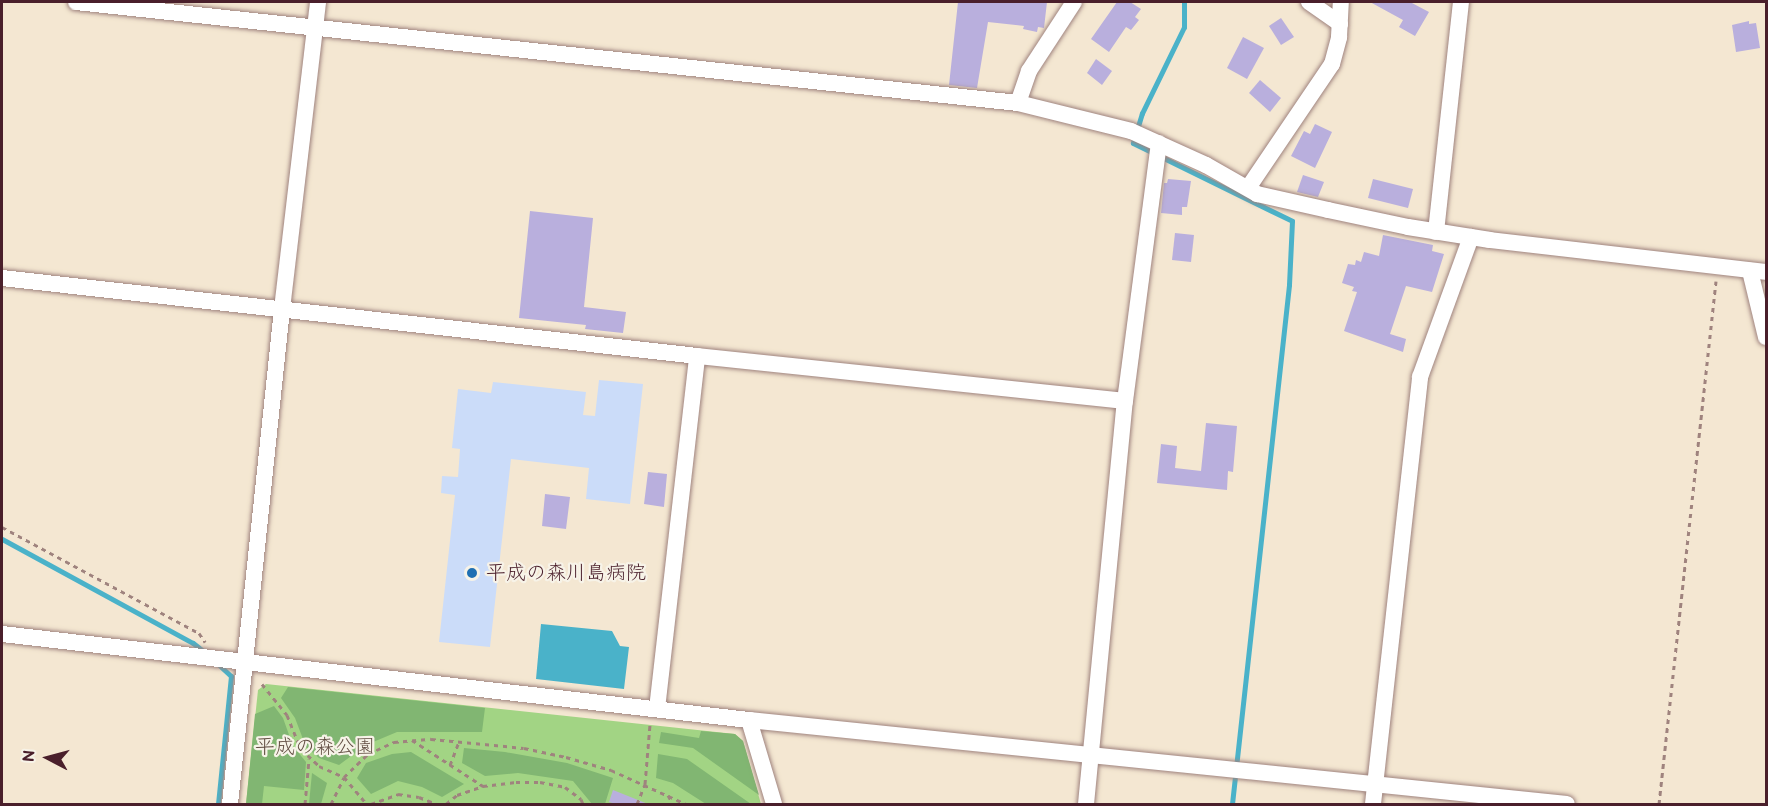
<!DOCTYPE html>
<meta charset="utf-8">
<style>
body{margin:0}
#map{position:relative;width:1768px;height:806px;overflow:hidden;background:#f4e7d2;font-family:"Balsamiq Sans","Klee One",sans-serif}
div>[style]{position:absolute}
.built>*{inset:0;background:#cbdcf9}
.green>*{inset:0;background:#a2d484}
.forest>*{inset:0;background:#81b672}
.water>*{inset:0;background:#4ab2c9}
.stream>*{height:5px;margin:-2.5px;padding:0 2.5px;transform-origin:2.5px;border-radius:2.5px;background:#4ab2c9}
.building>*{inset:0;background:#b9afdd}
.path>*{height:3px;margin-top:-1.5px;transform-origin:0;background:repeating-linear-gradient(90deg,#9f837e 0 4.5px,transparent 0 9px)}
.roads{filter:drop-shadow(0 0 2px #9f837e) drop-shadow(0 0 2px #9f837e)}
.minor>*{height:16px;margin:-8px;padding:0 8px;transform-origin:8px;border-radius:8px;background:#fff}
.dots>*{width:16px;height:16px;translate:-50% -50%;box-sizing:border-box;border:3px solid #f7f3e8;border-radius:50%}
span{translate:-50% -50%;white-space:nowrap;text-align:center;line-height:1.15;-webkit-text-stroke:4.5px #f7f3e8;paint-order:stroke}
.poi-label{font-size:20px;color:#4a1f2b}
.left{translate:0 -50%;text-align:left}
.park-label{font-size:20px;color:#604c41}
.frame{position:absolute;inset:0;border:3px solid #4a1f2b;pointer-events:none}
.north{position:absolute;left:18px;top:728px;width:60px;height:60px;-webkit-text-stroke:4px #f7f3e8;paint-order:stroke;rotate:276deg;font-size:16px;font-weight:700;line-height:24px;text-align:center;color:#4a1f2b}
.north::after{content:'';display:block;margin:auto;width:21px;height:27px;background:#4a1f2b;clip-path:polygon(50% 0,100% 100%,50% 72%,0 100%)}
</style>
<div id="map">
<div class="built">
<div style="clip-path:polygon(599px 380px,643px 384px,630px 504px,586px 499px,589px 468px,511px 459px,490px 647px,439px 642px,455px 495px,441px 493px,442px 476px,458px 477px,460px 449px,452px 448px,458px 389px,491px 393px,493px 382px,586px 392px,583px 415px,595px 416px)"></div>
</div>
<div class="green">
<div style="clip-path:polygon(266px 684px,735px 734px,743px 741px,761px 804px,246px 804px,258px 690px)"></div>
</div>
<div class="forest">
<div style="clip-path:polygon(288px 687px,485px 708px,482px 732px,397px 732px,366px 745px,339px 765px,319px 758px,306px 747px,295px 718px,281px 698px)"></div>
<div style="clip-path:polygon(274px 706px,283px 718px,293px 746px,306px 762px,304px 790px,264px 786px,262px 804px,246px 804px,255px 714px)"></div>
<div style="clip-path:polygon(701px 731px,735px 734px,743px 741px,759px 795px,693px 748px,659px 743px,661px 732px,699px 738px)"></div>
<div style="clip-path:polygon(464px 748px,505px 752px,567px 763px,613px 778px,605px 804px,592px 804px,573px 781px,518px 773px,485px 776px,462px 763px)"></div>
<div style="clip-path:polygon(411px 752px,464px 784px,442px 797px,422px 787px,398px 781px,371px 794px,357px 778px,366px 763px,392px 754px)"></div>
<div style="clip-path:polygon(658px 754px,687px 759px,751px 804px,706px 804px,673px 783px,656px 778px)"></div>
<div style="clip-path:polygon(312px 773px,327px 783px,321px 804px,309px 804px)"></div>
</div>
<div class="water">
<div style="clip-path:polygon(541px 624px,612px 631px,620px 646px,629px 647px,624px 689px,536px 679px)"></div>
</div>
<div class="stream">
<div style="left:1184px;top:2px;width:25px;rotate:90deg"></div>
<div style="left:1184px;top:27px;width:96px;rotate:116deg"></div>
<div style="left:1142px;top:113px;width:31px;rotate:107deg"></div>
<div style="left:1133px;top:143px;width:177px;rotate:26.1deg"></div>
<div style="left:1292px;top:221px;width:64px;rotate:92.7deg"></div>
<div style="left:1289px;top:285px;width:522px;rotate:96.27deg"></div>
<div style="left:2px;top:539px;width:217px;rotate:28.6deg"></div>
<div style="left:193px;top:643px;width:14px;rotate:39deg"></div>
<div style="left:218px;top:664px;width:18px;rotate:43deg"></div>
<div style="left:231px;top:676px;width:129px;rotate:95.8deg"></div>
</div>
<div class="building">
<div style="clip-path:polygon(958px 2px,1047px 2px,1044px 28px,1038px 27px,1037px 32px,1023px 29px,1024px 26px,988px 22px,977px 88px,949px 85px)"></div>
<div style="clip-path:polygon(1117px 2px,1130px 2px,1141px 9px,1135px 17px,1139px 20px,1131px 30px,1126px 27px,1109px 52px,1091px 39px)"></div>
<div style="clip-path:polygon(1370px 2px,1410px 2px,1429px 12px,1415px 36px,1399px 27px,1403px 20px)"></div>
<div style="clip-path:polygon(1281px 18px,1294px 37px,1281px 45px,1269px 26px)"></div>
<div style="clip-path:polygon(1749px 21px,1749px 24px,1756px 23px,1760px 48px,1736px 52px,1732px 25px)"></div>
<div style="clip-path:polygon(1243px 37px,1264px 48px,1247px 79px,1227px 68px)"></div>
<div style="clip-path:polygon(1096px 59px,1112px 71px,1102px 85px,1087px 73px)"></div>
<div style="clip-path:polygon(1260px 80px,1281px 98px,1270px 112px,1249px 93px)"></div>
<div style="clip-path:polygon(1315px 124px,1332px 132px,1315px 168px,1291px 156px,1304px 131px,1310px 134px)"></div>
<div style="clip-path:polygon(1303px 175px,1324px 182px,1318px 197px,1297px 192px)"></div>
<div style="clip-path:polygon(1168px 179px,1191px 181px,1187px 207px,1182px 207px,1182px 215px,1161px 213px,1164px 183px,1167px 183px)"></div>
<div style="clip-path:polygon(1373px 179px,1413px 189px,1408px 208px,1368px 198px)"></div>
<div style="clip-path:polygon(530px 211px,593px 218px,584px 307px,626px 312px,623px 333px,585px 329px,586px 325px,519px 318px)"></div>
<div style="clip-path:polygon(1175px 233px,1194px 235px,1191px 262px,1172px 260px)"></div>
<div style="clip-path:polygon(1383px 235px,1433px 245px,1432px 251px,1444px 254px,1432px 292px,1406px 286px,1390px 334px,1406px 339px,1403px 352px,1344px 331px,1357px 292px,1352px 291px,1354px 287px,1342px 283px,1348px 264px,1355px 265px,1356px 260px,1361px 262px,1364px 252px,1379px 256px)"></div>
<div style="clip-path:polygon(1206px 423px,1237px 426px,1233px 472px,1228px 471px,1227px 490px,1157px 483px,1161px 444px,1177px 446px,1175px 468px,1201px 471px)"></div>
<div style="clip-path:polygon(648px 472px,667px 474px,664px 507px,644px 504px)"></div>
<div style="clip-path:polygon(545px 494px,570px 497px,566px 529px,542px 526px)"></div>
<div style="clip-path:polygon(613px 790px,648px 804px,616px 804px,609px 802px)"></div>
</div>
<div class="path">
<div style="left:2px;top:527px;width:224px;rotate:28.3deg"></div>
<div style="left:199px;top:633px;width:11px;rotate:56deg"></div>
<div style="left:262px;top:684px;width:40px;rotate:51deg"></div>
<div style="left:287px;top:715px;width:37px;rotate:68deg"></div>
<div style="left:301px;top:749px;width:25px;rotate:43deg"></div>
<div style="left:319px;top:766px;width:27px;rotate:24deg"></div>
<div style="left:344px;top:777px;width:35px;rotate:50deg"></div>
<div style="left:412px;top:740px;width:85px;rotate:32.9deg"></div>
<div style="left:450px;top:765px;width:26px;rotate:-69deg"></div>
<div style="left:668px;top:795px;width:10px;rotate:61deg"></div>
<div style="left:305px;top:804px;width:45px;rotate:-84.9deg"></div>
<div style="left:331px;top:804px;width:30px;rotate:-64deg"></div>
<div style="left:344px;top:777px;width:33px;rotate:-44deg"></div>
<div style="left:368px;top:754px;width:29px;rotate:-25deg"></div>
<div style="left:394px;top:742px;width:37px;rotate:-5deg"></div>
<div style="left:431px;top:739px;width:93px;rotate:5.5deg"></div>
<div style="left:524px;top:748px;width:43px;rotate:12.1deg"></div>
<div style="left:566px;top:757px;width:47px;rotate:16.1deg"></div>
<div style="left:611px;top:770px;width:82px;rotate:24.4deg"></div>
<div style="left:371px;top:804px;width:29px;rotate:-20deg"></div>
<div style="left:398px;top:794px;width:21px;rotate:8deg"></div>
<div style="left:419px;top:797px;width:18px;rotate:22deg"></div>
<div style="left:446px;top:804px;width:14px;rotate:-39deg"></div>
<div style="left:457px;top:795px;width:28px;rotate:-19deg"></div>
<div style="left:483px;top:786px;width:33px;rotate:-7deg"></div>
<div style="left:516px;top:782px;width:24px"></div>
<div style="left:540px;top:782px;width:25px;rotate:11deg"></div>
<div style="left:565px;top:787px;width:20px;rotate:37deg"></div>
<div style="left:581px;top:799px;width:5px;rotate:68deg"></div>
<div style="left:637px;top:804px;width:22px;rotate:-68deg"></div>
<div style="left:645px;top:784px;width:60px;rotate:-85.2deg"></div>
<div style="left:1659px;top:804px;width:526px;rotate:-83.78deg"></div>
</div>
<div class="roads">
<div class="minor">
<div style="left:76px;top:2px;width:947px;rotate:6.12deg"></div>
<div style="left:1018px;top:103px;width:116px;rotate:13.9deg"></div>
<div style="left:1131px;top:131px;width:82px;rotate:24.4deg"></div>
<div style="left:1206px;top:165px;width:59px;rotate:29.6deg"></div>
<div style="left:1257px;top:194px;width:73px;rotate:12.7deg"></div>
<div style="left:1328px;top:210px;width:82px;rotate:12deg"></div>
<div style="left:1408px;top:227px;width:83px;rotate:9deg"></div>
<div style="left:1490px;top:240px;width:278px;rotate:6.6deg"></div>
<div style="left:1309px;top:2px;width:38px;rotate:35deg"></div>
<div style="left:1018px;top:103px;width:34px;rotate:-71deg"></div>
<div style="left:1029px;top:71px;width:82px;rotate:-56.9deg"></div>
<div style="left:1248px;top:188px;width:150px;rotate:-55.9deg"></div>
<div style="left:1332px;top:64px;width:28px;rotate:-75deg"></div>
<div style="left:1339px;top:37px;width:35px;rotate:-87deg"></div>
<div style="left:1436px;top:232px;width:231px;rotate:-83.8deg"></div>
<div style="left:1750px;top:271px;width:68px;rotate:76.4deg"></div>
<div style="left:2px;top:278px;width:699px;rotate:6.4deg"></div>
<div style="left:697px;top:356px;width:430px;rotate:6deg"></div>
<div style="left:2px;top:634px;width:752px;rotate:6.57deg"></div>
<div style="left:749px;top:720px;width:822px;rotate:5.86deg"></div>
<div style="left:657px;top:709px;width:355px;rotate:-83.5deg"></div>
<div style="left:749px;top:720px;width:88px;rotate:73.4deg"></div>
<div style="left:230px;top:804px;width:498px;rotate:-84deg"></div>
<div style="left:282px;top:309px;width:309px;rotate:-83.3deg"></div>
<div style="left:1086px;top:804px;width:405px;rotate:-84.5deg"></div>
<div style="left:1125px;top:401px;width:260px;rotate:-82.5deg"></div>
<div style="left:1373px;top:804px;width:430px;rotate:-83.7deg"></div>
<div style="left:1420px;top:377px;width:149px;rotate:-70deg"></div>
</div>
</div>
<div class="dots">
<div style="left:472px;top:573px;background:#1f6fb2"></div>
</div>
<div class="poi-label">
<span class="left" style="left:486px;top:573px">平成の森川島病院</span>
</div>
<div class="park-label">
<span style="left:315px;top:747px">平成の森公園</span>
</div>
<div class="frame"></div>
<div class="north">N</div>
</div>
